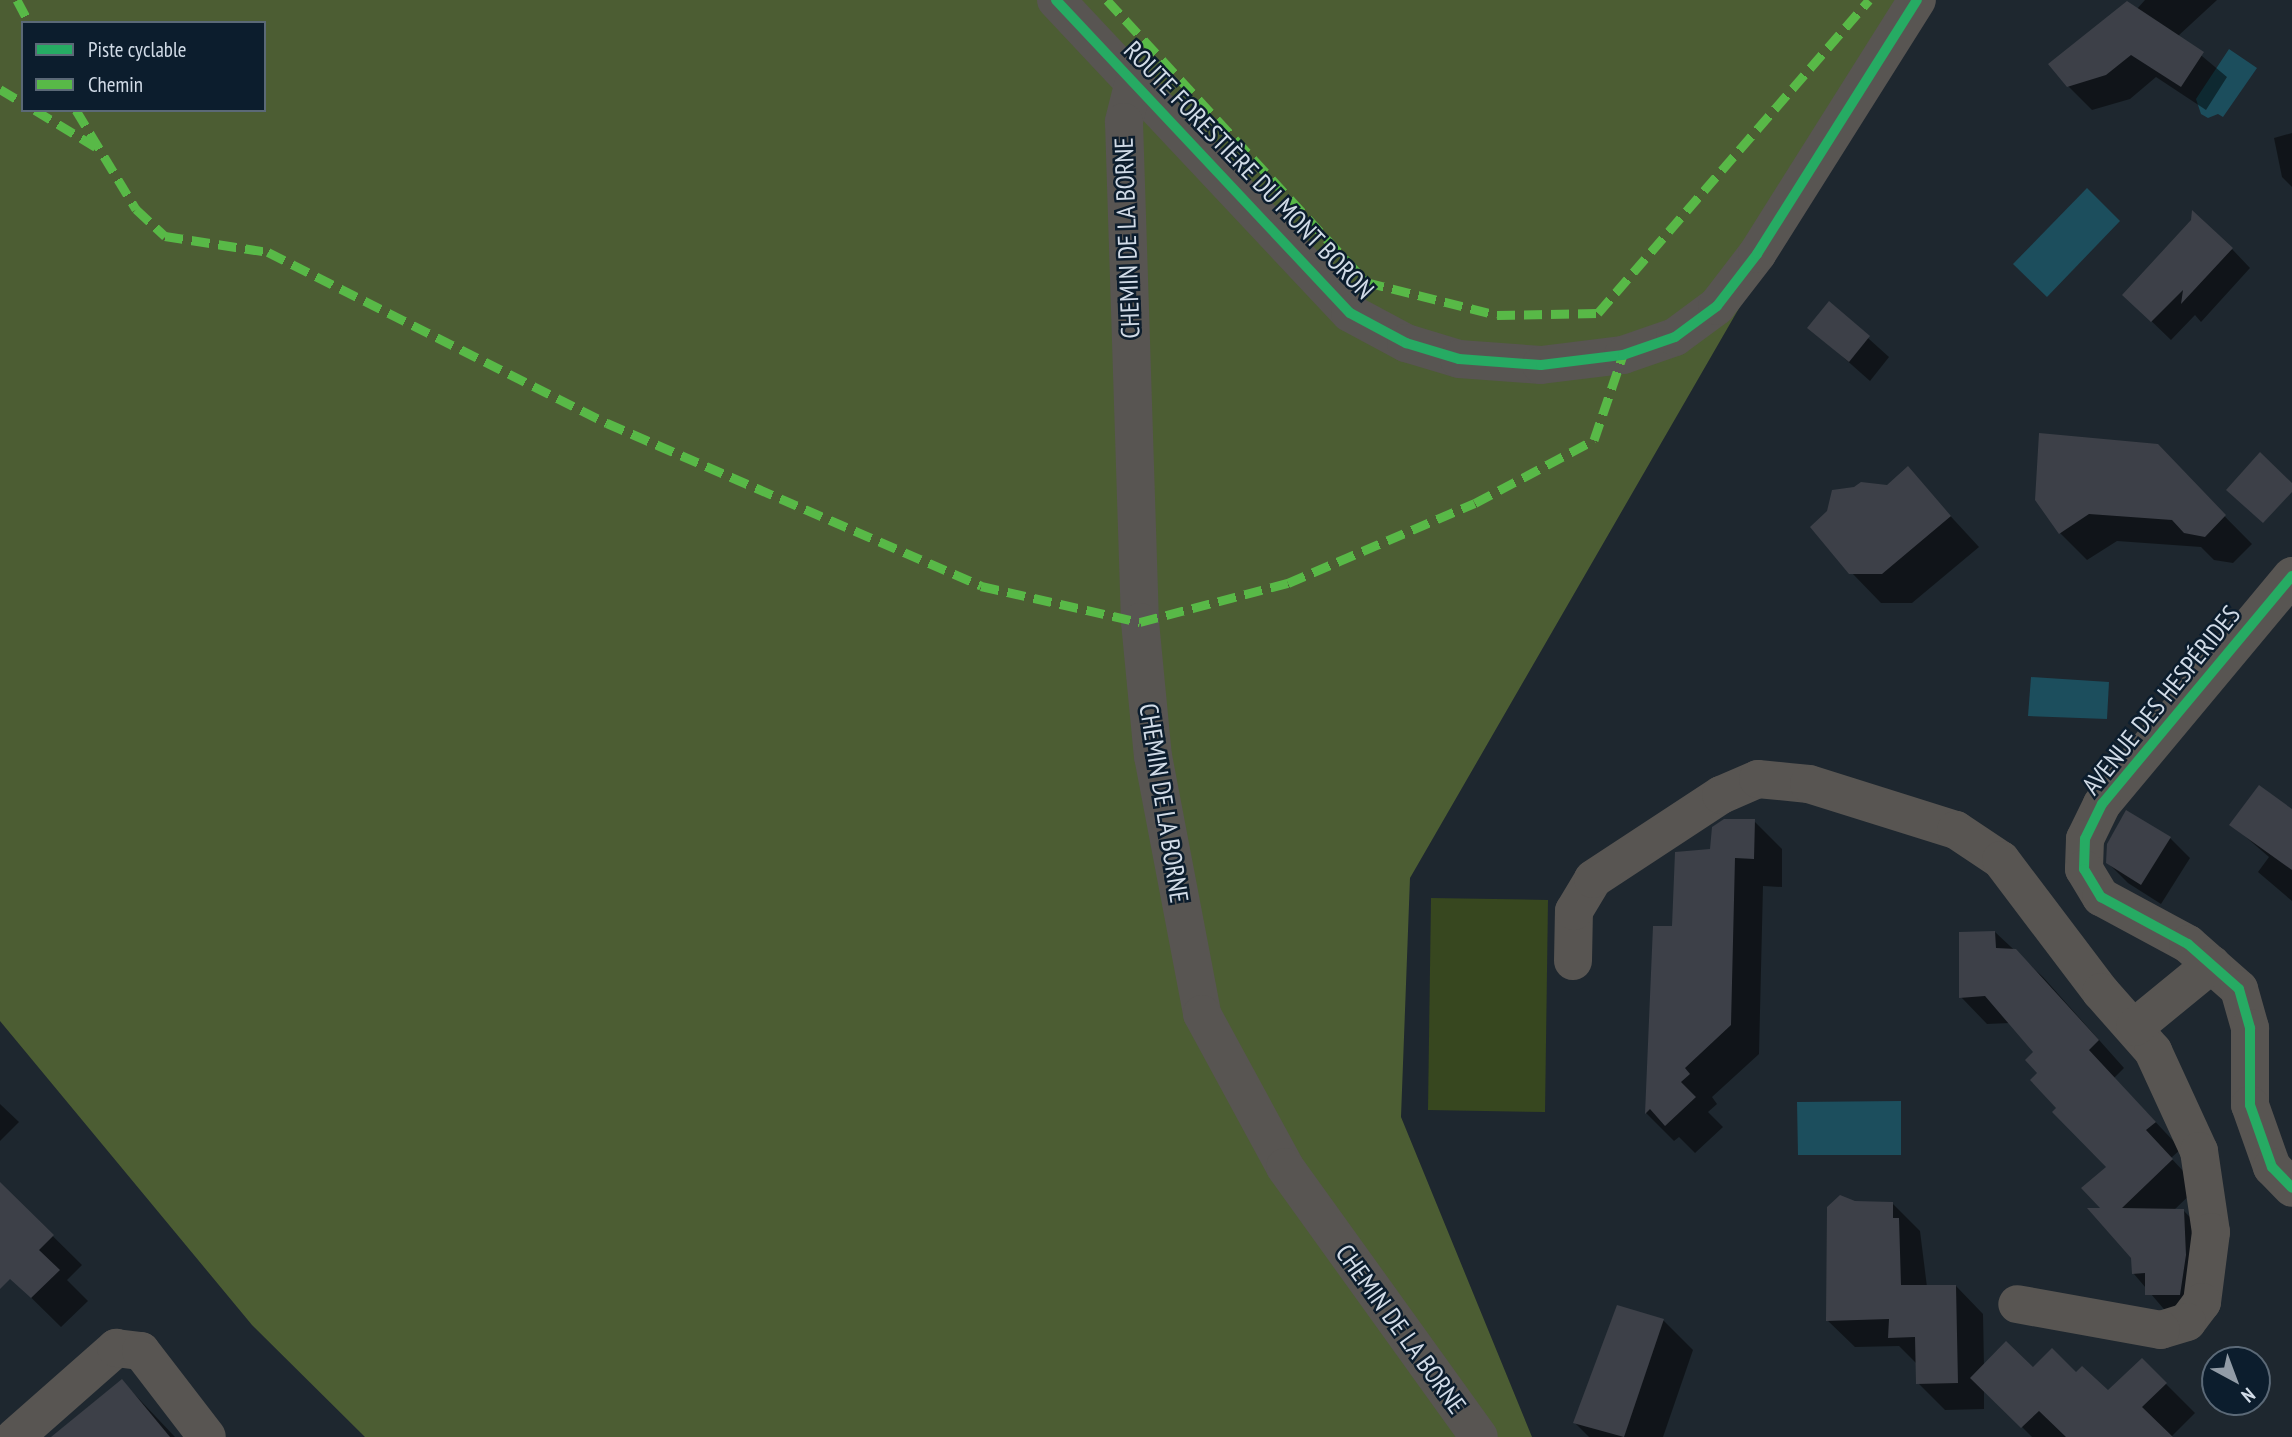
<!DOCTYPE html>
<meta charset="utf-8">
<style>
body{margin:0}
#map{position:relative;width:2292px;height:1437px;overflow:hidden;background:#1e272f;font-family:"PT Sans Narrow",sans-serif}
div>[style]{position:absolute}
.green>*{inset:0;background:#37471f}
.forest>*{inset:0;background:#4c5d33}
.water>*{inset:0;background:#1c4e5d}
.shadow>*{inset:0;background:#0007}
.building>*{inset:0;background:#3d4048}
.minor>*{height:38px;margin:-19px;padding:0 19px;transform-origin:19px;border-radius:19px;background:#585552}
.quiet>*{height:9px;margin-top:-4.5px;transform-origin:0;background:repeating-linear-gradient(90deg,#58b947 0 18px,transparent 0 27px)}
.cycleway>*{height:10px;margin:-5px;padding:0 5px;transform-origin:5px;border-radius:5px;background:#26ab63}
span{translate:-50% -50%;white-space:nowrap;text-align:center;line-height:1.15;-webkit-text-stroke:5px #0c1d2d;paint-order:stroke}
.street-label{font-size:26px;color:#d1dbe7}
.legend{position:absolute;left:21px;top:21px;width:245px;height:91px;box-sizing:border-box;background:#0c1d2d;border:2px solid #5b6977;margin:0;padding:9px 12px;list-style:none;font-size:21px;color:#d1dbe7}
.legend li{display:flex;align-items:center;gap:14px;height:35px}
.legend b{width:35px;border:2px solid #5b6977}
.north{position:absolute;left:2201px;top:1346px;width:70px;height:70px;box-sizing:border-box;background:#0c1d2d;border:2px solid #5b6977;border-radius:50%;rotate:139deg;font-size:19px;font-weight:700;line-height:28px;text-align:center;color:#d1dbe7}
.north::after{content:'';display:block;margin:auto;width:24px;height:32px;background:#929ca7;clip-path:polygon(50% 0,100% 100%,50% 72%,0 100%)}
</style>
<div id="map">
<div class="green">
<div style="clip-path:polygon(1431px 898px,1548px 900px,1545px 1112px,1428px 1110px)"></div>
</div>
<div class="forest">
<div style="clip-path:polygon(evenodd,0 0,1917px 0,1410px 878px,1401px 1117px,1532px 1437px,365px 1437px,252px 1325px,0 1021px,0 0,23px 23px,264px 23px,264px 110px,23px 110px,23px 23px)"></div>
</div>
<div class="water">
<div style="clip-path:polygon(2229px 49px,2257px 68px,2223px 117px,2218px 114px,2208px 118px,2201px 114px,2196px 99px)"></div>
<div style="clip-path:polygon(2087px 188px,2120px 221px,2047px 297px,2013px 264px)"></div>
<div style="clip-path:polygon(2031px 677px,2109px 682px,2107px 719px,2028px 716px)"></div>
<div style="clip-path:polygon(1901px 1101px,1901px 1155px,1798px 1155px,1797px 1102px)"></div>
</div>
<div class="shadow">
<div style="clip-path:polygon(2145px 0,2217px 0,2178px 36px,2227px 77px,2206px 110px,2156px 77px,2130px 99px,2092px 110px,2068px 86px)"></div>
<div style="clip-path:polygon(2292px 133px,2292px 187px,2282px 177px,2274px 138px)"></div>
<div style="clip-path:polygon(2232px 249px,2250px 268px,2201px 322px,2195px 315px,2171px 340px,2143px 313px)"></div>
<div style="clip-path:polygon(1829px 303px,1889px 357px,1870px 381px,1809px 327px)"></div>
<div style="clip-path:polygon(2154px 445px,2252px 544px,2233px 563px,2214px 560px,2201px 547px,2117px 541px,2087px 560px,2060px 533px)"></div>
<div style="clip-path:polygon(1907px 469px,1979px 547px,1912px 603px,1881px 603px,1851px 572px)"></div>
<div style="clip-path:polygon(2292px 811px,2292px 901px,2258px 872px,2269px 857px,2232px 825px)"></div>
<div style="clip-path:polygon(1754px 821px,1782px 849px,1782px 887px,1763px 886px,1759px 1054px,1712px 1097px,1717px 1104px,1708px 1112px,1723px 1127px,1695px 1153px,1679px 1137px,1674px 1141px,1646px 1113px,1654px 928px,1673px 928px,1712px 851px)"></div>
<div style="clip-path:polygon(2170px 838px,2190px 858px,2161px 904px,2128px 883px,2108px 863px)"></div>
<div style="clip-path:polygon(1995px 932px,2043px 977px,2124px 1068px,2114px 1078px,2181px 1149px,2171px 1158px,2198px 1187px,2173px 1211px,2184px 1211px,2210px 1238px,2174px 1321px,2134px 1274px,2133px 1258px,2104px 1210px,2108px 1167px,2058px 1107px,2039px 1073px,2036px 1052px,2010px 1023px,1987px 1024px,1961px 997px)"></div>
<div style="clip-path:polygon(0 1104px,19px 1122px,0 1141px)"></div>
<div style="clip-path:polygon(0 1184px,82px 1265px,67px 1280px,88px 1301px,61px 1327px,0 1267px)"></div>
<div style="clip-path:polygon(1855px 1203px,1893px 1204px,1920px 1231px,1927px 1287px,1956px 1286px,1983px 1314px,1984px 1367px,2077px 1375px,2108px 1393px,2142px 1360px,2195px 1413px,2171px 1437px,2032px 1437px,1984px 1389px,1984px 1409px,1945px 1410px,1918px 1383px,1918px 1365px,1899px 1346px,1855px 1347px,1827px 1320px)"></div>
<div style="clip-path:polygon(1663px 1320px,1693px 1350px,1663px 1437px,1589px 1437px,1575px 1423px)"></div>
<div style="clip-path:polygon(122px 1381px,175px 1437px,54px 1437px)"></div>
</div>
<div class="building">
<div style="clip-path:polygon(2127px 1px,2204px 52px,2181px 87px,2131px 55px,2106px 75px,2067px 87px,2048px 64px)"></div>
<div style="clip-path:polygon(2192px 210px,2233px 248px,2181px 304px,2183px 290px,2151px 322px,2122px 295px,2191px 220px)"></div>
<div style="clip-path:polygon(1829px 301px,1870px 336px,1849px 362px,1807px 328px)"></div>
<div style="clip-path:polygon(2039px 433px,2158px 444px,2226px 515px,2205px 537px,2184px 533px,2172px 520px,2089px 514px,2059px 534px,2035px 500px)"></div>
<div style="clip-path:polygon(2260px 452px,2292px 483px,2292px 492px,2263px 523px,2226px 490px)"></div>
<div style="clip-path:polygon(1908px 466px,1951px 516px,1882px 574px,1849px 574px,1810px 527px,1827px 511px,1832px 490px,1854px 487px,1861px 482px,1887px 485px)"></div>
<div style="clip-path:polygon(2259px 785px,2292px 809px,2292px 870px,2229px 825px)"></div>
<div style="clip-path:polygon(2126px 810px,2171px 837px,2141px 885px,2106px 863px,2107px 844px)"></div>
<div style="clip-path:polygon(1724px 819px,1755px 819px,1754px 859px,1735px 858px,1731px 1025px,1685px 1068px,1690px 1074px,1681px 1082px,1696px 1097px,1665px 1126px,1650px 1109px,1645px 1114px,1653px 926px,1672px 926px,1675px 852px,1710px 849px,1712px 827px)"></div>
<div style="clip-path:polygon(1995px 931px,1996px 948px,2016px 949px,2099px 1040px,2089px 1050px,2156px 1122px,2146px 1130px,2173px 1159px,2122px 1208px,2184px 1209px,2186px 1255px,2180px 1295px,2145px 1295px,2145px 1273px,2132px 1274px,2131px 1258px,2087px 1208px,2100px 1208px,2081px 1188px,2106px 1167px,2052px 1112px,2056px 1108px,2030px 1080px,2037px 1073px,2025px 1060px,2033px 1052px,1985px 996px,1959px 998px,1959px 932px)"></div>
<div style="clip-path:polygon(0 1182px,54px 1235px,39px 1250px,60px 1270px,31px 1298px,10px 1279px,0 1289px)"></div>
<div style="clip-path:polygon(1840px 1195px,1855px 1201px,1893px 1202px,1893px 1218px,1899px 1218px,1901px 1285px,1956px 1285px,1958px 1383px,1916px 1384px,1915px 1337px,1888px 1338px,1889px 1319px,1826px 1321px,1827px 1207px)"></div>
<div style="clip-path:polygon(1617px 1305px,1664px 1319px,1624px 1437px,1573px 1423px)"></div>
<div style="clip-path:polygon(2006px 1341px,2033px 1367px,2052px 1348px,2076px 1372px,2082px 1366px,2108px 1390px,2142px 1358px,2167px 1383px,2142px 1407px,2173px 1437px,2066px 1437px,2039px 1411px,2021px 1428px,1970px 1378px)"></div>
<div style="clip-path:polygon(122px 1379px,170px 1437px,51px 1437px)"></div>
</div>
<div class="minor">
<div style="left:1056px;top:0;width:429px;rotate:46.8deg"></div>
<div style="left:1350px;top:313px;width:64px;rotate:28.2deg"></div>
<div style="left:1406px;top:343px;width:55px;rotate:16.8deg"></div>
<div style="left:1459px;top:359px;width:82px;rotate:4.2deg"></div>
<div style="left:1541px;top:365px;width:83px;rotate:-7deg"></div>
<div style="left:1623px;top:355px;width:55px;rotate:-19.1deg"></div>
<div style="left:1675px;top:337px;width:52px;rotate:-36.4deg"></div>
<div style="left:1717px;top:306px;width:66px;rotate:-52.4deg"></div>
<div style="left:1757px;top:254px;width:300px;rotate:-57.8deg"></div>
<div style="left:1133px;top:85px;width:38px;rotate:104deg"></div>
<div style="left:1124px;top:122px;width:500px;rotate:88.17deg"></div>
<div style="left:1140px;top:622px;width:135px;rotate:84.5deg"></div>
<div style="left:1153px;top:756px;width:263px;rotate:79.2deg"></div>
<div style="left:1202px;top:1014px;width:174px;rotate:61.5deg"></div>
<div style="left:1285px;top:1167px;width:332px;rotate:54.3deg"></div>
<div style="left:2292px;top:576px;width:297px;rotate:129.8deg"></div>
<div style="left:2102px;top:804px;width:39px;rotate:116deg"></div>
<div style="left:2085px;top:839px;width:30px;rotate:92deg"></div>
<div style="left:2084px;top:869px;width:33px;rotate:59deg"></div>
<div style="left:2101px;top:897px;width:99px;rotate:28.4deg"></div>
<div style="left:2188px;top:944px;width:68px;rotate:41.4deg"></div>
<div style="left:2239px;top:989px;width:41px;rotate:74.2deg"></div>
<div style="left:2250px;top:1028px;width:77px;rotate:90deg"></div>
<div style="left:2250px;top:1105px;width:66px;rotate:70.5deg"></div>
<div style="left:2272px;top:1167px;width:29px;rotate:46deg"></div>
<div style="left:1573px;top:961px;width:50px;rotate:-88.9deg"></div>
<div style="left:1574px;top:911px;width:37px;rotate:-59deg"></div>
<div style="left:1593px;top:879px;width:153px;rotate:-33.3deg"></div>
<div style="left:1721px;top:795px;width:40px;rotate:-23.4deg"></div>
<div style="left:1758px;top:779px;width:51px;rotate:5.6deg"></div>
<div style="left:1809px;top:784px;width:154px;rotate:17.4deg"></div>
<div style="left:1956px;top:830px;width:54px;rotate:33.7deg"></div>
<div style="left:2001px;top:860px;width:166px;rotate:52.9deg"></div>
<div style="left:2101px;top:992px;width:79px;rotate:48.6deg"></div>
<div style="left:2153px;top:1051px;width:110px;rotate:65.3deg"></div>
<div style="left:2199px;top:1151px;width:82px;rotate:81.6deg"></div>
<div style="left:2211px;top:1232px;width:71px;rotate:97.3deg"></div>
<div style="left:2202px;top:1302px;width:25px;rotate:127deg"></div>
<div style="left:2187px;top:1322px;width:27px;rotate:163deg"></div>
<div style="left:2161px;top:1330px;width:146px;rotate:-169.8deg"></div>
<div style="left:2135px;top:1027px;width:99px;rotate:-39.3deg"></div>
<div style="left:15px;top:1437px;width:135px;rotate:-41.4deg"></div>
<div style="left:116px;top:1348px;width:25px;rotate:7deg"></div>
<div style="left:141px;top:1351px;width:108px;rotate:52.5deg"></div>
</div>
<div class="quiet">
<div style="left:17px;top:0;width:26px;rotate:62deg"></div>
<div style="left:1107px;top:0;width:383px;rotate:47.4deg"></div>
<div style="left:1366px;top:282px;width:135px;rotate:14.1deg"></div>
<div style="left:1497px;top:315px;width:101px;rotate:-1.1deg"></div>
<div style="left:1598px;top:313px;width:414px;rotate:-49.1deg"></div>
<div style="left:0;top:89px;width:27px;rotate:31deg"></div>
<div style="left:35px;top:110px;width:71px;rotate:31.2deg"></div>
<div style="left:76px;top:110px;width:116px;rotate:58.8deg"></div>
<div style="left:136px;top:209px;width:40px;rotate:43deg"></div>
<div style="left:165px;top:236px;width:104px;rotate:8.8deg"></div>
<div style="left:268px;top:252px;width:380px;rotate:26.8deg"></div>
<div style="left:607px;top:423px;width:408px;rotate:23.5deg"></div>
<div style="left:981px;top:586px;width:163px;rotate:12.8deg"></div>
<div style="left:1140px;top:622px;width:153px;rotate:-14.8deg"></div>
<div style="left:1288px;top:583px;width:203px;rotate:-23.2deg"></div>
<div style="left:1475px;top:503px;width:135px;rotate:-27.9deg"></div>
<div style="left:1594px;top:440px;width:90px;rotate:-71.2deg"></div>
</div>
<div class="cycleway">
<div style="left:1056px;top:0;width:429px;rotate:46.8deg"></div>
<div style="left:1350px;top:313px;width:64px;rotate:28.2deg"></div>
<div style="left:1406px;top:343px;width:55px;rotate:16.8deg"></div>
<div style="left:1459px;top:359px;width:82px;rotate:4.2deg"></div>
<div style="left:1541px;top:365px;width:83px;rotate:-7deg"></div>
<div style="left:1623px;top:355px;width:55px;rotate:-19.1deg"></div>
<div style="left:1675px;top:337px;width:52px;rotate:-36.4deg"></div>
<div style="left:1717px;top:306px;width:66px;rotate:-52.4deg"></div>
<div style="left:1757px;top:254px;width:300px;rotate:-57.8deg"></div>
<div style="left:2292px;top:576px;width:297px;rotate:129.8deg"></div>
<div style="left:2102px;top:804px;width:39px;rotate:116deg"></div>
<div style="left:2085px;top:839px;width:30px;rotate:92deg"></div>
<div style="left:2084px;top:869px;width:33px;rotate:59deg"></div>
<div style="left:2101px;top:897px;width:99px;rotate:28.4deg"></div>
<div style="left:2188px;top:944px;width:68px;rotate:41.4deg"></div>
<div style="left:2239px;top:989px;width:41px;rotate:74.2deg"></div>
<div style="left:2250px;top:1028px;width:77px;rotate:90deg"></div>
<div style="left:2250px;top:1105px;width:66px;rotate:70.5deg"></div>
<div style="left:2272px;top:1167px;width:29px;rotate:46deg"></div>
</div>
<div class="street-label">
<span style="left:1249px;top:170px;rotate:46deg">ROUTE FORESTIÈRE DU MONT BORON</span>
<span style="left:1127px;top:238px;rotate:-92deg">CHEMIN DE LA BORNE</span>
<span style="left:2161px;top:700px;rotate:-51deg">AVENUE DES HESPÉRIDES</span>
<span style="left:1164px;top:803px;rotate:81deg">CHEMIN DE LA BORNE</span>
<span style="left:1401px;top:1329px;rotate:54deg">CHEMIN DE LA BORNE</span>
</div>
<ul class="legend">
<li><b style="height:9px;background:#26ab63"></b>Piste cyclable</li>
<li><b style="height:9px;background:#58b947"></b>Chemin</li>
</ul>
<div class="north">N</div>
</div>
